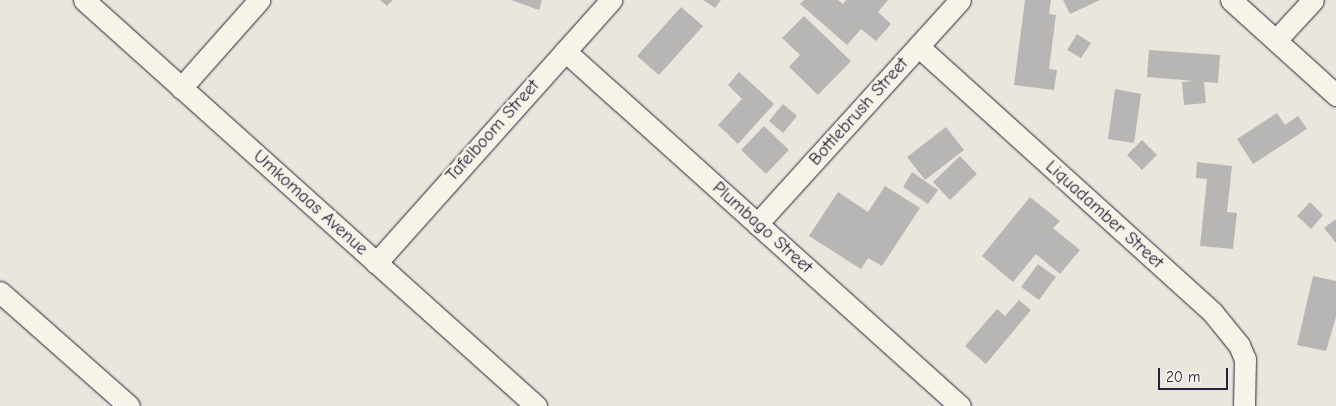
<!DOCTYPE html>
<style>
body{margin:0}
#map{position:relative;width:1336px;height:406px;overflow:hidden;background:#eae6de;font-family:"Comic Neue",sans-serif}
div>[style]{position:absolute}
.building>*{inset:0;background:#b8b6b5}
.roads{filter:drop-shadow(0 0 1px #22223b) drop-shadow(0 0 1px #22223b)}
.street>*{height:21px;margin:-10.5px;padding:0 10.5px;transform-origin:10.5px;border-radius:10.5px;background:#f7f3e8}
span{translate:-50% -50%;white-space:nowrap;text-align:center;line-height:1.15;-webkit-text-stroke:5px #f7f3e8;paint-order:stroke}
.street-label{font-size:18px;color:#22223b}
.scale{position:absolute;left:1158px;top:368px;width:70px;height:22px;box-sizing:border-box;border:2px solid #22223b;border-top:0;padding-left:6px;font-size:15px;line-height:18px;white-space:nowrap;color:#22223b;-webkit-text-stroke:4px #f7f3e8;paint-order:stroke}
</style>
<div id="map">
<div class="building">
<div style="clip-path:polygon(380px 0,393px 0,387px 6px)"></div>
<div style="clip-path:polygon(511px 0,542px 0,539px 10px)"></div>
<div style="clip-path:polygon(703px 0,721px 0,715px 8px)"></div>
<div style="clip-path:polygon(804px 0,838px 0,843px 4px,846px 0,888px 0,878px 12px,891px 24px,876px 41px,861px 29px,847px 45px,800px 4px)"></div>
<div style="clip-path:polygon(1025px 0,1051px 0,1049px 14px,1056px 15px,1049px 69px,1057px 70px,1054px 90px,1014px 85px)"></div>
<div style="clip-path:polygon(1063px 0,1100px 0,1070px 14px)"></div>
<div style="clip-path:polygon(681px 7px,703px 26px,659px 75px,637px 56px)"></div>
<div style="clip-path:polygon(804px 16px,851px 61px,818px 95px,789px 67px,800px 55px,782px 38px)"></div>
<div style="clip-path:polygon(1077px 34px,1091px 43px,1081px 58px,1067px 50px)"></div>
<div style="clip-path:polygon(1149px 50px,1220px 55px,1218px 83px,1204px 82px,1206px 103px,1184px 105px,1182px 82px,1194px 81px,1147px 77px)"></div>
<div style="clip-path:polygon(739px 72px,774px 104px,738px 144px,718px 125px,742px 99px,728px 85px)"></div>
<div style="clip-path:polygon(1115px 89px,1141px 94px,1134px 143px,1108px 139px)"></div>
<div style="clip-path:polygon(783px 104px,797px 116px,783px 133px,769px 121px)"></div>
<div style="clip-path:polygon(1277px 113px,1285px 125px,1298px 116px,1307px 129px,1253px 164px,1237px 139px)"></div>
<div style="clip-path:polygon(764px 126px,789px 150px,766px 174px,741px 150px)"></div>
<div style="clip-path:polygon(946px 127px,964px 150px,925px 180px,907px 157px)"></div>
<div style="clip-path:polygon(1142px 140px,1157px 155px,1142px 170px,1127px 155px)"></div>
<div style="clip-path:polygon(960px 156px,977px 174px,950px 200px,933px 182px)"></div>
<div style="clip-path:polygon(1197px 162px,1232px 166px,1227px 212px,1237px 213px,1233px 249px,1200px 246px,1207px 179px,1196px 178px)"></div>
<div style="clip-path:polygon(912px 172px,938px 190px,928px 204px,903px 187px)"></div>
<div style="clip-path:polygon(885px 186px,920px 208px,882px 266px,868px 258px,861px 269px,809px 236px,838px 192px,868px 212px)"></div>
<div style="clip-path:polygon(1030px 197px,1060px 221px,1053px 228px,1080px 250px,1060px 274px,1036px 254px,1013px 282px,982px 256px)"></div>
<div style="clip-path:polygon(1310px 202px,1323px 215px,1311px 229px,1297px 216px)"></div>
<div style="clip-path:polygon(1336px 219px,1336px 243px,1324px 228px)"></div>
<div style="clip-path:polygon(1038px 264px,1056px 277px,1039px 300px,1021px 287px)"></div>
<div style="clip-path:polygon(1313px 276px,1336px 281px,1336px 317px,1326px 351px,1297px 345px)"></div>
<div style="clip-path:polygon(1019px 300px,1031px 310px,986px 364px,965px 346px,997px 309px,1005px 316px)"></div>
</div>
<div class="roads">
<div class="street">
<div style="left:84px;top:0;width:608px;rotate:41.93deg"></div>
<div style="left:1231px;top:0;width:142px;rotate:42.1deg"></div>
<div style="left:1276px;top:40px;width:54px;rotate:-47.2deg"></div>
<div style="left:919px;top:47px;width:396px;rotate:42.1deg"></div>
<div style="left:1213px;top:313px;width:41px;rotate:50.9deg"></div>
<div style="left:1239px;top:345px;width:15px;rotate:67deg"></div>
<div style="left:1245px;top:359px;width:47px;rotate:91.2deg"></div>
<div style="left:565px;top:51px;width:531px;rotate:41.95deg"></div>
<div style="left:181px;top:88px;width:118px;rotate:-48.4deg"></div>
<div style="left:757px;top:224px;width:302px;rotate:-47.8deg"></div>
<div style="left:376px;top:263px;width:353px;rotate:-48.2deg"></div>
<div style="left:0;top:292px;width:172px;rotate:41.5deg"></div>
</div>
</div>
<div class="street-label">
<span style="left:859px;top:112px;rotate:-48deg">Bottlebrush Street</span>
<span style="left:493px;top:131px;rotate:-48deg">Tafelboom Street</span>
<span style="left:310px;top:203px;rotate:42deg">Umkomaas Avenue</span>
<span style="left:1104px;top:215px;rotate:42deg">Liquadamber Street</span>
<span style="left:762px;top:228px;rotate:42deg">Plumbago Street</span>
</div>
<div class="scale">20 m</div>
</div>
